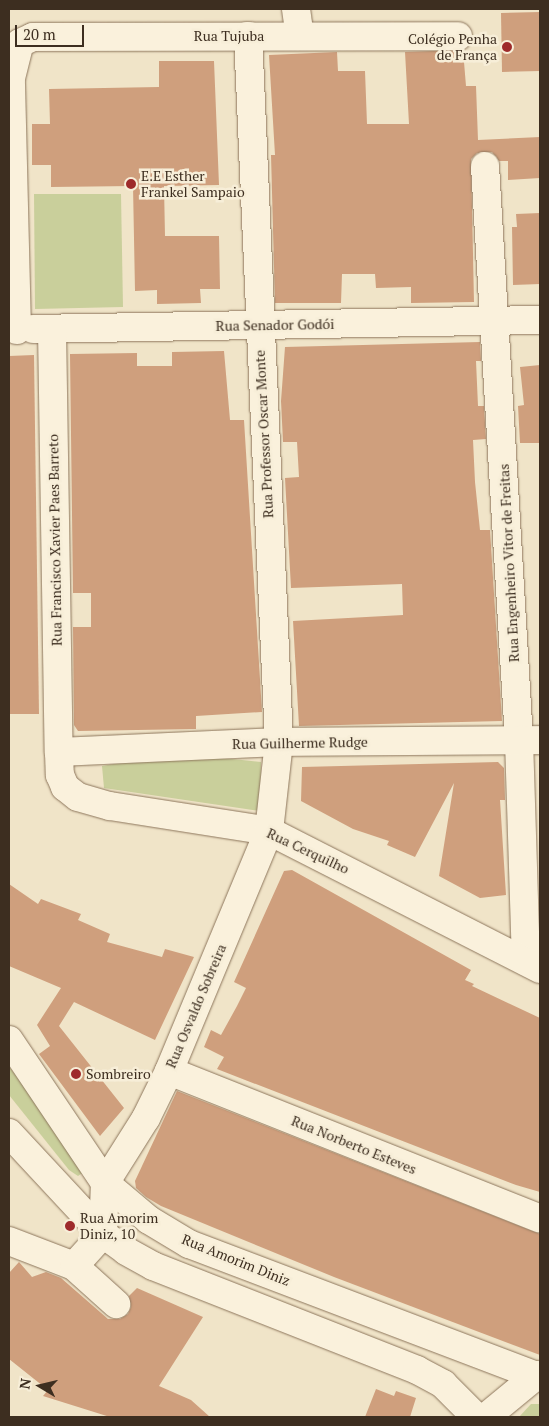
<!DOCTYPE html>
<meta charset="utf-8">
<style>
body{margin:0}
#map{position:relative;width:549px;height:1426px;overflow:hidden;background:#f0e4c8;font-family:"PT Serif",serif}
div>[style]{position:absolute}
.green>*{inset:0;background:#c9cf9b}
.building>*{inset:0;background:#cf9f7d}
.roads{filter:drop-shadow(0 0 1px #8d765c) drop-shadow(0 0 1px #8d765c)}
.minor>*{height:28px;margin:-14px;padding:0 14px;transform-origin:14px;border-radius:14px;background:#faf1dc}
.dots>*{width:14px;height:14px;translate:-50% -50%;box-sizing:border-box;border:2px solid #f7eed8;border-radius:50%}
span{translate:-50% -50%;white-space:nowrap;text-align:center;line-height:1.15;-webkit-text-stroke:5px #f7eed8;paint-order:stroke}
.street-label{font-size:14px;color:#3d2e20}
.poi-label{font-size:14px;color:#3d2e20}
.right{translate:-100% -50%;text-align:right}
.left{translate:0 -50%;text-align:left}
.frame{position:absolute;inset:0;border:10px solid #3d2e20;pointer-events:none}
.north{position:absolute;left:15px;top:1361px;width:50px;height:50px;-webkit-text-stroke:4px #f7eed8;paint-order:stroke;rotate:279deg;font-size:14px;font-weight:700;line-height:20px;text-align:center;color:#3d2e20}
.north::after{content:'';display:block;margin:auto;width:18px;height:22px;background:#3d2e20;clip-path:polygon(50% 0,100% 100%,50% 72%,0 100%)}
.scale{position:absolute;left:15px;top:25px;width:69px;height:22px;box-sizing:border-box;border:2px solid #3d2e20;border-top:0;padding-left:6px;font-size:15px;line-height:18px;white-space:nowrap;color:#3d2e20;-webkit-text-stroke:4px #f7eed8;paint-order:stroke}
</style>
<div id="map">
<div class="green">
<div style="clip-path:polygon(34px 194px,121px 194px,123px 307px,35px 309px)"></div>
<div style="clip-path:polygon(176px 753px,261px 762px,260px 811px,104px 788px,102px 766px)"></div>
<div style="clip-path:polygon(9px 1066px,85px 1171px,78px 1176px,69px 1170px,9px 1095px)"></div>
<div style="clip-path:polygon(531px 1404px,540px 1404px,540px 1417px,519px 1417px)"></div>
</div>
<div class="building">
<div style="clip-path:polygon(540px 12px,540px 71px,502px 72px,501px 13px)"></div>
<div style="clip-path:polygon(463px 50px,466px 86px,476px 86px,478px 140px,540px 137px,540px 178px,508px 180px,508px 161px,499px 161px,492px 152px,477px 153px,471px 159px,474px 302px,411px 303px,411px 287px,376px 288px,375px 274px,342px 274px,341px 303px,275px 303px,271px 155px,275px 155px,269px 55px,337px 52px,338px 71px,365px 71px,367px 124px,409px 124px,405px 52px)"></div>
<div style="clip-path:polygon(159px 61px,214px 61px,219px 185px,164px 186px,165px 236px,219px 236px,220px 289px,200px 289px,201px 303px,157px 304px,157px 290px,135px 291px,133px 186px,51px 187px,51px 165px,32px 165px,32px 124px,50px 124px,49px 89px,159px 87px)"></div>
<div style="clip-path:polygon(540px 213px,540px 284px,513px 285px,512px 227px,517px 227px,516px 214px)"></div>
<div style="clip-path:polygon(480px 342px,481px 361px,476px 361px,478px 406px,484px 406px,486px 439px,473px 440px,475px 482px,480px 530px,490px 530px,502px 721px,299px 726px,293px 621px,403px 615px,402px 584px,291px 588px,285px 478px,299px 477px,297px 442px,283px 442px,281px 401px,285px 347px)"></div>
<div style="clip-path:polygon(224px 351px,230px 420px,244px 420px,262px 712px,196px 716px,196px 729px,78px 731px,74px 725px,73px 627px,91px 627px,91px 593px,73px 593px,70px 354px,137px 353px,137px 366px,172px 366px,172px 352px)"></div>
<div style="clip-path:polygon(34px 355px,39px 714px,9px 714px,9px 356px)"></div>
<div style="clip-path:polygon(540px 365px,540px 443px,520px 443px,518px 406px,524px 405px,520px 367px)"></div>
<div style="clip-path:polygon(498px 762px,504px 768px,505px 800px,500px 800px,506px 895px,480px 898px,439px 876px,454px 783px,415px 857px,387px 845px,389px 841px,353px 829px,301px 801px,302px 767px)"></div>
<div style="clip-path:polygon(292px 870px,471px 970px,465px 980px,474px 984px,472px 986px,540px 1018px,540px 1192px,516px 1185px,217px 1069px,224px 1057px,204px 1047px,211px 1030px,221px 1035px,237px 1006px,246px 988px,234px 982px,284px 871px)"></div>
<div style="clip-path:polygon(9px 884px,38px 904px,41px 899px,81px 914px,78px 920px,110px 934px,107px 942px,162px 957px,165px 949px,194px 957px,155px 1040px,74px 1002px,59px 1026px,124px 1108px,100px 1136px,39px 1054px,50px 1046px,37px 1025px,61px 988px,9px 966px)"></div>
<div style="clip-path:polygon(177px 1091px,540px 1234px,540px 1355px,334px 1277px,161px 1206px,146px 1197px,136px 1188px,135px 1181px)"></div>
<div style="clip-path:polygon(19px 1262px,32px 1277px,46px 1272px,61px 1278px,108px 1319px,120px 1319px,128px 1314px,131px 1307px,129px 1296px,137px 1288px,203px 1317px,159px 1386px,191px 1400px,210px 1417px,110px 1417px,43px 1396px,48px 1390px,9px 1359px,9px 1273px)"></div>
<div style="clip-path:polygon(376px 1389px,394px 1396px,396px 1391px,416px 1398px,410px 1417px,365px 1417px)"></div>
</div>
<div class="roads">
<div class="minor">
<div style="left:296px;top:9px;width:27px;rotate:82deg"></div>
<div style="left:485px;top:166px;width:575px;rotate:86.61deg"></div>
<div style="left:519px;top:740px;width:221px;rotate:88.2deg"></div>
<div style="left:33px;top:329px;width:507px;rotate:-1.02deg"></div>
<div style="left:52px;top:329px;width:423px;rotate:89.1deg"></div>
<div style="left:59px;top:752px;width:23px;rotate:88deg"></div>
<div style="left:60px;top:775px;width:13px;rotate:67deg"></div>
<div style="left:65px;top:787px;width:16px;rotate:38deg"></div>
<div style="left:78px;top:797px;width:33px;rotate:16deg"></div>
<div style="left:110px;top:806px;width:161px;rotate:8.9deg"></div>
<div style="left:269px;top:831px;width:304px;rotate:27deg"></div>
<div style="left:17px;top:330px;width:252px;rotate:-91.4deg"></div>
<div style="left:11px;top:78px;width:36px;rotate:-76deg"></div>
<div style="left:20px;top:43px;width:14px;rotate:-25deg"></div>
<div style="left:33px;top:37px;width:425px;rotate:-0.1deg"></div>
<div style="left:59px;top:752px;width:220px;rotate:-2.6deg"></div>
<div style="left:279px;top:742px;width:261px;rotate:-0.4deg"></div>
<div style="left:9px;top:1040px;width:172px;rotate:56.1deg"></div>
<div style="left:105px;top:1183px;width:57px;rotate:40.1deg"></div>
<div style="left:149px;top:1220px;width:47px;rotate:31deg"></div>
<div style="left:189px;top:1244px;width:375px;rotate:20.8deg"></div>
<div style="left:169px;top:1071px;width:399px;rotate:21.7deg"></div>
<div style="left:9px;top:1133px;width:138px;rotate:47.1deg"></div>
<div style="left:103px;top:1234px;width:29px;rotate:36deg"></div>
<div style="left:126px;top:1251px;width:31px;rotate:29deg"></div>
<div style="left:153px;top:1266px;width:284px;rotate:21.5deg"></div>
<div style="left:417px;top:1370px;width:30px;rotate:28deg"></div>
<div style="left:443px;top:1384px;width:47px;rotate:45deg"></div>
<div style="left:9px;top:1241px;width:70px;rotate:21deg"></div>
<div style="left:74px;top:1266px;width:57px;rotate:42.1deg"></div>
<div style="left:74px;top:1266px;width:43px;rotate:-47.8deg"></div>
<div style="left:103px;top:1234px;width:51px;rotate:-87.8deg"></div>
<div style="left:105px;top:1183px;width:77px;rotate:-57.8deg"></div>
<div style="left:146px;top:1118px;width:52px;rotate:-63.9deg"></div>
<div style="left:169px;top:1071px;width:260px;rotate:-67.4deg"></div>
<div style="left:269px;top:831px;width:90px;rotate:-83.6deg"></div>
<div style="left:279px;top:742px;width:707px;rotate:-92.51deg"></div>
<div style="left:486px;top:1417px;width:66px;rotate:-39.5deg"></div>
</div>
</div>
<div class="dots">
<div style="left:507px;top:47px;background:#9e2a2b"></div>
<div style="left:131px;top:184px;background:#9e2a2b"></div>
<div style="left:76px;top:1074px;background:#9e2a2b"></div>
<div style="left:70px;top:1226px;background:#9e2a2b"></div>
</div>
<div class="street-label">
<span style="left:229px;top:36px">Rua Tujuba</span>
<span style="left:275px;top:325px;rotate:-1deg">Rua Senador Godói</span>
<span style="left:264px;top:434px;rotate:-93deg">Rua Professor Oscar Monte</span>
<span style="left:55px;top:540px;rotate:-91deg">Rua Francisco Xavier Paes Barreto</span>
<span style="left:509px;top:563px;rotate:-93deg">Rua Engenheiro Vitor de Freitas</span>
<span style="left:300px;top:743px;rotate:-1deg">Rua Guilherme Rudge</span>
<span style="left:308px;top:851px;rotate:25deg">Rua Cerquilho</span>
<span style="left:196px;top:1006px;rotate:-67deg">Rua Osvaldo Sobreira</span>
<span style="left:354px;top:1145px;rotate:22deg">Rua Norberto Esteves</span>
<span style="left:236px;top:1260px;rotate:22deg">Rua Amorim Diniz</span>
</div>
<div class="poi-label">
<span class="right" style="left:497px;top:47px">Colégio Penha<br>de França</span>
<span class="left" style="left:141px;top:184px">E.E Esther<br>Frankel Sampaio</span>
<span class="left" style="left:86px;top:1074px">Sombreiro</span>
<span class="left" style="left:80px;top:1226px">Rua Amorim<br>Diniz, 10</span>
</div>
<div class="frame"></div>
<div class="north">N</div>
<div class="scale">20 m</div>
</div>
